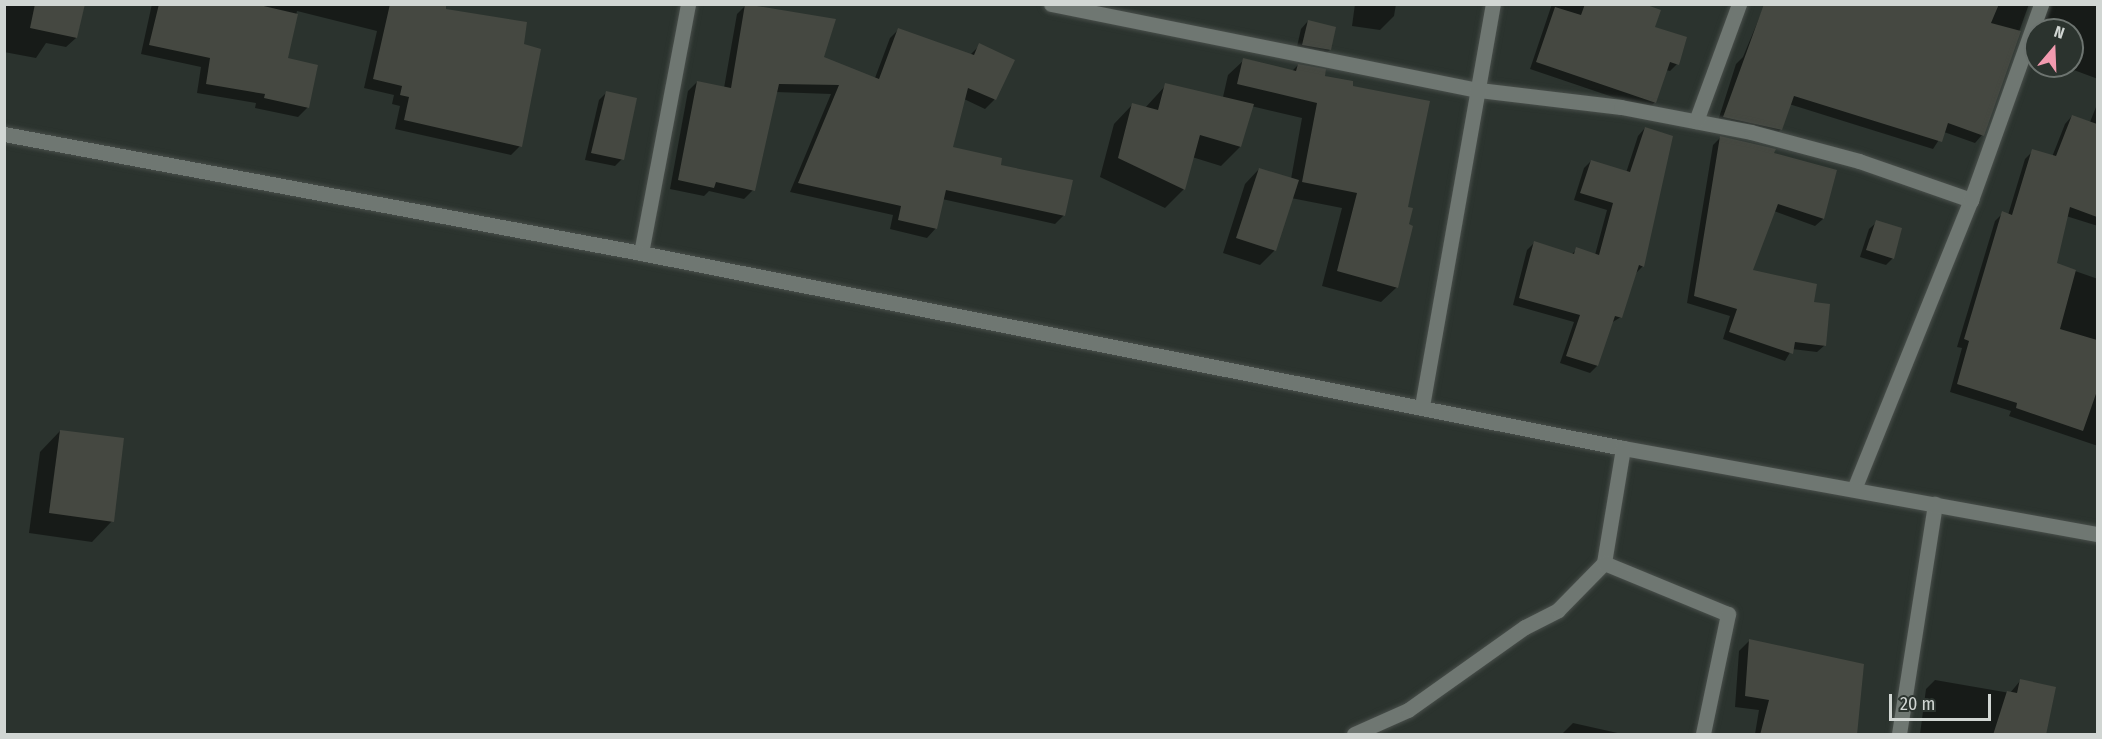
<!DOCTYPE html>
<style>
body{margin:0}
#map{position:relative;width:2102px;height:739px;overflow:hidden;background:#2b332e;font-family:"Fira Sans Condensed",sans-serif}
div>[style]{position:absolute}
.shadow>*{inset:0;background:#0007}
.building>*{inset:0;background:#454841}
.roads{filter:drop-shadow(0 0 2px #494f4b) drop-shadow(0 0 2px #494f4b)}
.minor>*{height:15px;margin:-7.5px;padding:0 7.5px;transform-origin:7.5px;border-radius:7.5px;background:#6f7772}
.tertiary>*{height:15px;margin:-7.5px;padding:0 7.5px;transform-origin:7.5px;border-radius:7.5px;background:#6f7772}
span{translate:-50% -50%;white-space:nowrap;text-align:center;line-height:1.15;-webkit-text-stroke:4.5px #2b332e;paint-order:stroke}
.frame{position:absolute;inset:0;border:6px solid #d1d6d3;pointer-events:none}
.north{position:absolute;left:2024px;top:18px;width:60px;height:60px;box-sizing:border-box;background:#2b332e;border:2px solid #6d7470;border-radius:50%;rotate:19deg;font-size:16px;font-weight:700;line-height:24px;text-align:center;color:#d1d6d3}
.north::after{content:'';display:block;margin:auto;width:21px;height:27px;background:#f29aaf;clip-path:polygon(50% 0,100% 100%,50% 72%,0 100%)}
.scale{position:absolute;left:1889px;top:694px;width:102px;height:27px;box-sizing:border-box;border:3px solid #d1d6d3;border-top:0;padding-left:8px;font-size:18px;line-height:21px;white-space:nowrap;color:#d1d6d3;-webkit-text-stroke:4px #2b332e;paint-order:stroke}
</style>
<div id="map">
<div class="shadow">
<div style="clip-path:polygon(4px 4px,83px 4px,76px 38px,66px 47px,46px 43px,36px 58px,4px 52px)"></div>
<div style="clip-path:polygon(152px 4px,445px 4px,444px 10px,522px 45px,520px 146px,511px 155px,395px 129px,400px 106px,392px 104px,394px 95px,364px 88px,377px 31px,297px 11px,286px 60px,308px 107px,298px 117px,255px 108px,256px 103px,197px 93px,201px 67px,141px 54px)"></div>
<div style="clip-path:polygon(1355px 4px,1396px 4px,1394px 16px,1380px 30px,1352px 26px)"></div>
<div style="clip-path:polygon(1552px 4px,1639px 4px,1677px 64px,1670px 71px,1666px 70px,1655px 102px,1648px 109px,1530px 69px)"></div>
<div style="clip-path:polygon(1765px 4px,2029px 4px,1982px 135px,1975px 143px,1944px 132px,1933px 149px,1789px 104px,1781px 129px,1773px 137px,1717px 124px,1736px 64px,1743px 57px)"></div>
<div style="clip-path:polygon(2040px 4px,2098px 4px,2098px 79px,2063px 66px,2072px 66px,2072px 30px,2038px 30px)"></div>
<div style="clip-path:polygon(746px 5px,822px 58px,875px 78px,890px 38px,899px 29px,970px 55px,980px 45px,1013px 61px,994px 100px,985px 109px,964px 99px,951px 148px,999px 166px,1064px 215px,1055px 224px,942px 199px,936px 228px,927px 238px,890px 229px,893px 215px,790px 192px,831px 94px,776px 92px,753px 190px,744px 199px,709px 191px,704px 196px,670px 189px,688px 91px,697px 82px,724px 88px,737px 14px)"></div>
<div style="clip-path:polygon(1308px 21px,1330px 50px,1322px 57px,1296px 51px,1301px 29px)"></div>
<div style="clip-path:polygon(2036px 36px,2036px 61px,2028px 58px)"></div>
<div style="clip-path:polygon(1244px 60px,1292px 71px,1298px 65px,1351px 87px,1406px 208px,1397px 287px,1381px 302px,1322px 286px,1342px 208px,1291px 198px,1274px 251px,1260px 265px,1223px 253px,1245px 184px,1259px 169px,1291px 179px,1302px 118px,1251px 106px,1240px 147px,1221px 166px,1192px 157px,1184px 189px,1165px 208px,1100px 177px,1114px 124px,1132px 105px,1145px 108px,1166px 85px,1223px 97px,1228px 75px)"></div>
<div style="clip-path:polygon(606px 93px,622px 159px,615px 166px,585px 160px,599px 100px)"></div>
<div style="clip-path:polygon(2098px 102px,2098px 226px,2066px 216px,2055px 264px,2098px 279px,2098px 446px,2009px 416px,2011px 411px,1950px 392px,1962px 348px,1957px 347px,1995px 221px,2003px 213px,2008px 215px,2025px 159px,2033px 151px,2052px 157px,2065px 124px,2072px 116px,2090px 122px)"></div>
<div style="clip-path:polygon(1645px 128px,1643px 266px,1636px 273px,1621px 317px,1611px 323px,1597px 366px,1590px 373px,1560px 363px,1574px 322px,1513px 305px,1527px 250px,1534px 243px,1571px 255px,1577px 249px,1595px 255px,1607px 210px,1574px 200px,1584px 168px,1591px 161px,1626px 173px,1638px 136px)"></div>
<div style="clip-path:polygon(1720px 138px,1835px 171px,1823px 219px,1815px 226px,1774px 211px,1751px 271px,1813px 304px,1825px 345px,1817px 352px,1792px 349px,1785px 361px,1723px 339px,1730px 316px,1687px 303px,1713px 145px)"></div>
<div style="clip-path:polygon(1877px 222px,1893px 258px,1886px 265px,1860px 257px,1869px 229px)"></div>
<div style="clip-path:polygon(60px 431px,112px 521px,92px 542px,29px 533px,40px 452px)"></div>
<div style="clip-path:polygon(1750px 640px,1856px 734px,1755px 734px,1759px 710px,1735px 707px,1739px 651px)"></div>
<div style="clip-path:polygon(1935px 680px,2010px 693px,2020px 681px,2044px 734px,1920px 734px,1926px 689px)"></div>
<div style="clip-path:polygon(1573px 723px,1622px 734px,1562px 734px)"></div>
</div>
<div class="building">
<div style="clip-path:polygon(35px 4px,85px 4px,77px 38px,30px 28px)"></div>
<div style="clip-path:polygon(159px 4px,255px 4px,298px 14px,288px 58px,318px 65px,309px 108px,264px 98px,265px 94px,206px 84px,210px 58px,149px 45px)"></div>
<div style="clip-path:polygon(390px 4px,446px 4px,446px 9px,527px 22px,524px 44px,541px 49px,522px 147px,404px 120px,409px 97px,400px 95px,402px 86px,373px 79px)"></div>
<div style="clip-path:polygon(745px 4px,836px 19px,824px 57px,879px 79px,898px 28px,974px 55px,979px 43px,1015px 60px,996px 100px,968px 88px,953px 147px,1002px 158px,1001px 165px,1073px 180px,1065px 216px,946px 190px,937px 229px,898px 220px,901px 206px,798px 183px,839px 85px,779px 84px,755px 191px,716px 182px,714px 188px,678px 180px,697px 81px,731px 88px)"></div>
<div style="clip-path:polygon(1585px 4px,1644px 4px,1661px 10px,1655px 27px,1687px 37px,1679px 65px,1670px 62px,1656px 103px,1536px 62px,1555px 7px,1581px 15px)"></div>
<div style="clip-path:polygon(1764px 4px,1999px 4px,1991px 23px,2021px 31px,1984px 136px,1948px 123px,1942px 142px,1794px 96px,1782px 130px,1723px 117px)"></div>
<div style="clip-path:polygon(1308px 20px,1336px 27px,1331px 50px,1302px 45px)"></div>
<div style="clip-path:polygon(1243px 58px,1296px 71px,1298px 64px,1326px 69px,1325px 76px,1353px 81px,1353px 86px,1430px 101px,1408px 207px,1413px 208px,1409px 224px,1413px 226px,1398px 288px,1337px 271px,1357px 193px,1302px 182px,1317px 103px,1237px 84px)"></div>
<div style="clip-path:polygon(1165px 83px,1254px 104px,1241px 147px,1200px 135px,1185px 190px,1118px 158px,1132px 103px,1158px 110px)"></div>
<div style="clip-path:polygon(606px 91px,637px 98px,624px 160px,591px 153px)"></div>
<div style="clip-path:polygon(2072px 115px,2097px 124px,2097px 217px,2070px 207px,2057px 263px,2076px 270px,2060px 329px,2097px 340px,2097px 391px,2083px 431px,2016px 408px,2017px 403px,1957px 384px,1969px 341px,1964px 339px,2002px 211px,2012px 215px,2032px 149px,2056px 156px)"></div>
<div style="clip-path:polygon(1645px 127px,1673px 136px,1644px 267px,1639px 265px,1622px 318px,1615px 316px,1598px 366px,1566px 356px,1580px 315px,1519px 298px,1534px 241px,1574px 254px,1576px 247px,1599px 255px,1613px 203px,1580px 193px,1591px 160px,1630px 172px)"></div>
<div style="clip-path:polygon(1720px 136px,1776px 149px,1774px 153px,1837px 170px,1824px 219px,1778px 204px,1753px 270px,1817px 284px,1814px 302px,1830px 304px,1826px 346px,1795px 342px,1793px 354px,1729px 332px,1737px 309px,1694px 296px)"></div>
<div style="clip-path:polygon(1259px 168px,1299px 180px,1276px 251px,1236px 238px)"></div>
<div style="clip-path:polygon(1876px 220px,1902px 228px,1894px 259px,1866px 250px)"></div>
<div style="clip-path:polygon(60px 430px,124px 438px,114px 522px,49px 513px)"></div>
<div style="clip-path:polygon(1749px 639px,1864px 664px,1857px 735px,1760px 735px,1769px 700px,1745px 696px)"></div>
<div style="clip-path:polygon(2020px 679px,2056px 687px,2046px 735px,1993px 735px,2007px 691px,2017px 693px)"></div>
</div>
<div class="roads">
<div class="minor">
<div style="left:1051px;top:4px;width:437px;rotate:11.4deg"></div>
<div style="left:1479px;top:90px;width:143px;rotate:6.8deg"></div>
<div style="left:1621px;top:107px;width:132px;rotate:10.9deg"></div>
<div style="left:1751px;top:132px;width:112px;rotate:15deg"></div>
<div style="left:1859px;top:161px;width:119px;rotate:19.2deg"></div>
<div style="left:1696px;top:121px;width:125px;rotate:-69.8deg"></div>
<div style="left:641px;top:253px;width:253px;rotate:-79.3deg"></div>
<div style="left:1422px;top:406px;width:408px;rotate:-80deg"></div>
<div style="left:1854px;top:489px;width:312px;rotate:-68deg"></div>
<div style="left:1971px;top:200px;width:208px;rotate:-70.3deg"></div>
<div style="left:1354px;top:734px;width:59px;rotate:-24deg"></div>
<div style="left:1408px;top:710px;width:143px;rotate:-35.4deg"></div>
<div style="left:1525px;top:627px;width:37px;rotate:-27deg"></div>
<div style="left:1558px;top:610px;width:66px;rotate:-45.6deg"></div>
<div style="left:1899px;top:734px;width:233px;rotate:-81.1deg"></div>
</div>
<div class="tertiary">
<div style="left:4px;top:134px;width:648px;rotate:10.58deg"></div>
<div style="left:641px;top:253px;width:1001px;rotate:11.23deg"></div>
<div style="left:1623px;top:448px;width:483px;rotate:10.3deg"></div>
<div style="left:1623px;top:448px;width:117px;rotate:99.4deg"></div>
<div style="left:1604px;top:563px;width:134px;rotate:22.4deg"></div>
<div style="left:1728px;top:614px;width:123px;rotate:101.8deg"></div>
</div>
</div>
<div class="frame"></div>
<div class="north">N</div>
<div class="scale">20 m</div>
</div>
